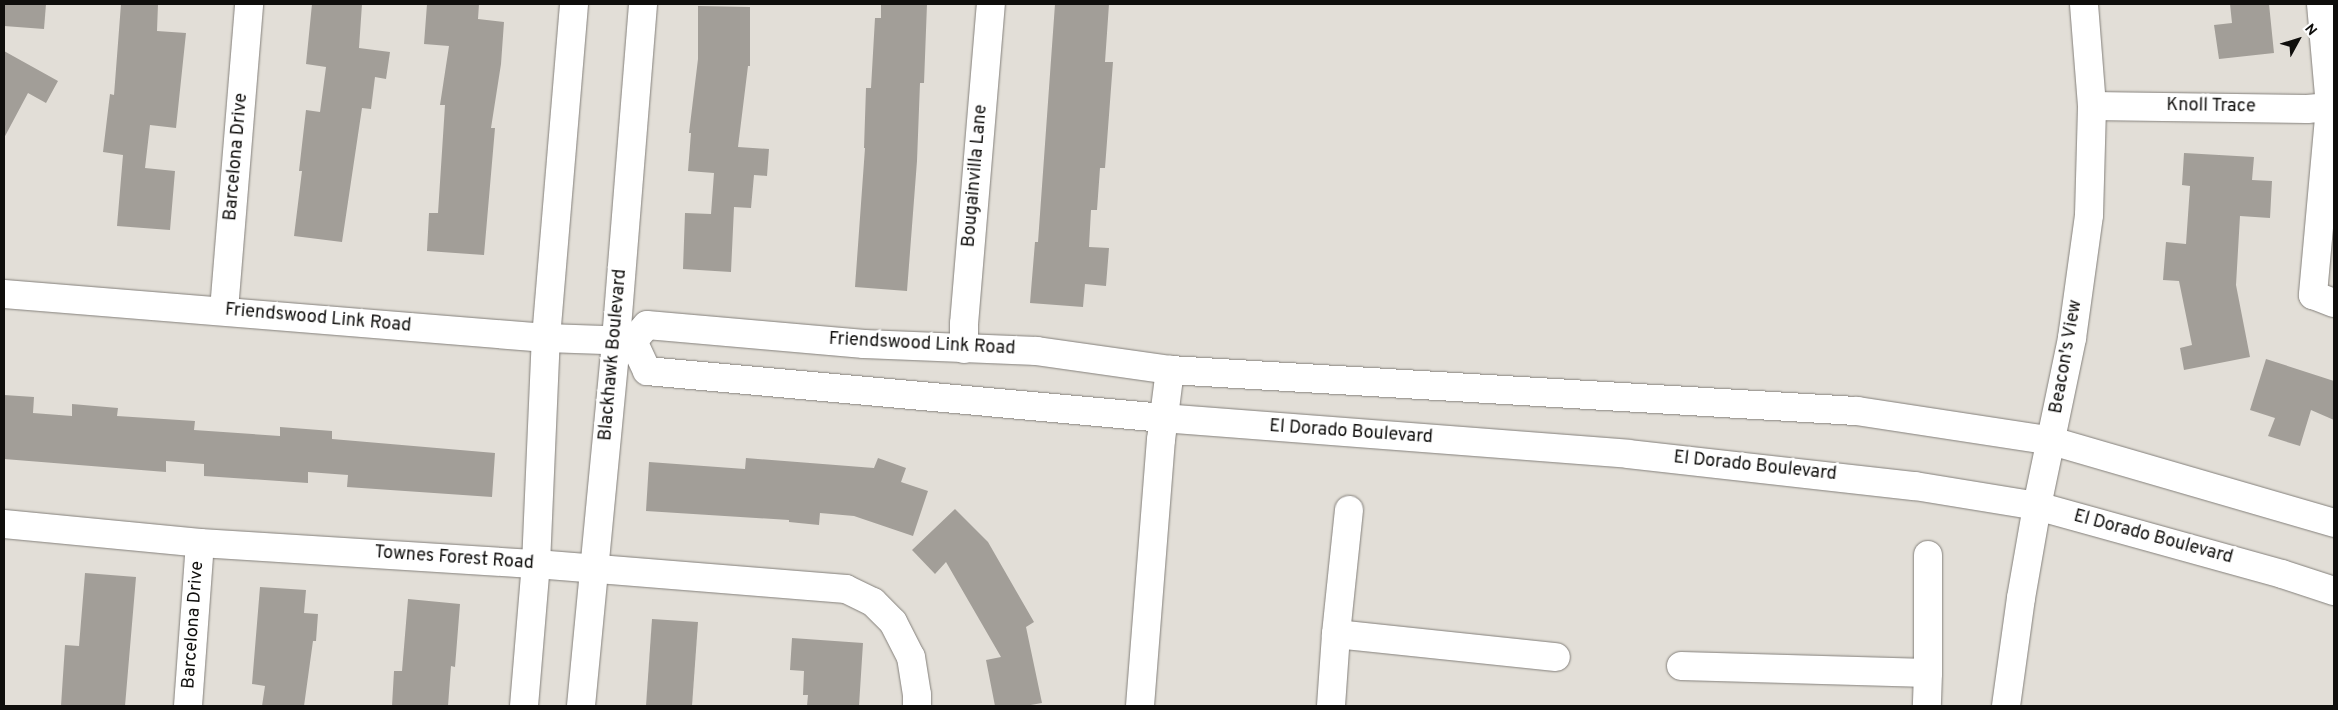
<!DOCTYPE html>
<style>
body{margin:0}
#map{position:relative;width:2338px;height:710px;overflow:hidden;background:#e2ded7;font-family:Overpass,sans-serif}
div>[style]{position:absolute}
.building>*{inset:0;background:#a29e98}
.roads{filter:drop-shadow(0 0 1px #84807b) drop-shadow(0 0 1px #84807b)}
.minor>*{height:28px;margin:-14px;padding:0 14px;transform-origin:14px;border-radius:14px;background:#fff}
.major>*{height:28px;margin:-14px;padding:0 14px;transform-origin:14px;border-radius:14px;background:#fff}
span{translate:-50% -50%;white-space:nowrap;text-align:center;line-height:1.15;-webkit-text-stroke:5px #fff;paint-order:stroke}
.street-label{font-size:18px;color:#0f0e0c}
.frame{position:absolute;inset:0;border:5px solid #0f0e0c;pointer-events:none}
.north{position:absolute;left:2273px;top:15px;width:50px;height:50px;-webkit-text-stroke:4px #fff;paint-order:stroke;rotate:51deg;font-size:14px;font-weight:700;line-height:20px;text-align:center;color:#0f0e0c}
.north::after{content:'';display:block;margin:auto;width:18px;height:22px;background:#0f0e0c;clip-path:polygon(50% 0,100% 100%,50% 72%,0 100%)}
</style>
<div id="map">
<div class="building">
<div style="clip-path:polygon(4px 4px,46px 4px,44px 29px,4px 26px)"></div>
<div style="clip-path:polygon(121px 4px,158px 4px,157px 31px,186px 33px,176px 128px,150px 125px,145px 168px,175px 171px,170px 230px,117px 226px,123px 155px,103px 152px,110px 94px,114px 95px)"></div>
<div style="clip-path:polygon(312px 4px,362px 4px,359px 48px,390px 52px,386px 79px,375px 77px,371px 109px,362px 108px,342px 242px,294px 236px,302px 171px,299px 171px,306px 110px,320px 112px,326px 67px,306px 64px)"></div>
<div style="clip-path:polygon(427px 4px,479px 4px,478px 19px,504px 22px,501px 64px,491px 128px,495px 128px,484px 255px,427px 251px,429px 213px,438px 213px,445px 105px,440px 105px,449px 46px,424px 44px)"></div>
<div style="clip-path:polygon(881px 4px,927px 4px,924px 83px,920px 83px,917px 161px,907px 291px,855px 287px,865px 148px,864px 148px,866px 88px,871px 88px,875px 18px,881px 18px)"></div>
<div style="clip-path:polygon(1055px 4px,1109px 4px,1105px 62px,1113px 62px,1105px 168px,1100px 168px,1097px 210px,1091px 210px,1089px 247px,1109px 248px,1106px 286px,1085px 284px,1083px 307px,1030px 303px,1035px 242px,1038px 242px)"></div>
<div style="clip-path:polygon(2230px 4px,2269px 4px,2274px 53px,2219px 59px,2214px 25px,2232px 23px)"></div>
<div style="clip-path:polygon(698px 6px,750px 7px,750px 66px,748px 66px,738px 147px,769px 149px,767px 176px,754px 175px,751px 208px,734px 207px,731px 272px,683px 269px,685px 213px,711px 214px,714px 173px,688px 171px,691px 133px,689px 133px,698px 59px)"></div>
<div style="clip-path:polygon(4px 51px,58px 81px,46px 103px,28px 93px,4px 138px)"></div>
<div style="clip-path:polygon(2184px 153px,2254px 157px,2252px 180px,2272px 181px,2270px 218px,2240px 216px,2236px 285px,2250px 357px,2184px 370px,2180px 348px,2192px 345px,2179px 281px,2163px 280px,2166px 242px,2186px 244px,2190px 186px,2182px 185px)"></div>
<div style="clip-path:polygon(2266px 359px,2334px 381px,2334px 420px,2311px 410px,2300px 446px,2268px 436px,2275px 418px,2250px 410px)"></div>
<div style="clip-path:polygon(4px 395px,34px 397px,33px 413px,72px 416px,72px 404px,118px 408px,117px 416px,195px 421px,194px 430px,280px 436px,280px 427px,332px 431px,332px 439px,495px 453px,492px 497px,347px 487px,348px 475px,308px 472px,308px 483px,204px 476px,204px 464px,166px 461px,166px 472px,4px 459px)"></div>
<div style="clip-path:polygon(746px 458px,874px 468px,878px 458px,906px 468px,901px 482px,928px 491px,913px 536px,854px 516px,820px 513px,819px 525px,789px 522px,789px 520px,646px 511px,649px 462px,745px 469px)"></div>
<div style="clip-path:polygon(955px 509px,988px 542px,1034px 622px,1026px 627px,1042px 703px,1025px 706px,995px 706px,986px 660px,1001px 657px,946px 562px,935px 574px,912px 550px)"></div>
<div style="clip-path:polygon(85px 573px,136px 577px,125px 706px,61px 706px,65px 645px,79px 646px)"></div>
<div style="clip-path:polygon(260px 587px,306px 590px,304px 613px,318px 614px,316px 641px,313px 641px,304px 706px,262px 706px,265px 686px,252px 684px)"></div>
<div style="clip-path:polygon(408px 599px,460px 604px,455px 667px,451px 666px,448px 706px,392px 706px,394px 671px,402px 671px)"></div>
<div style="clip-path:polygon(652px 619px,698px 622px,692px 706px,646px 706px)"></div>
<div style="clip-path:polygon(792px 638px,863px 643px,859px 706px,807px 706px,808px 695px,803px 695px,804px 671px,790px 670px)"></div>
</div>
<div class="roads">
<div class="minor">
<div style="left:2321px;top:4px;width:103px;rotate:85deg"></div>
<div style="left:2330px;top:107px;width:189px;rotate:95.2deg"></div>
<div style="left:2313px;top:295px;width:22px;rotate:21deg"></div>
<div style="left:2092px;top:106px;width:215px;rotate:0.8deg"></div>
<div style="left:2307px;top:109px;width:23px;rotate:-5deg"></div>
<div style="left:224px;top:310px;width:307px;rotate:-85.3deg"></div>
<div style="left:964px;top:349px;width:25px;rotate:-90deg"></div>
<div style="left:964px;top:324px;width:321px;rotate:-85.2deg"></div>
<div style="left:1349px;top:510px;width:125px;rotate:96deg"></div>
<div style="left:1336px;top:634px;width:221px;rotate:6deg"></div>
<div style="left:4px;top:524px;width:197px;rotate:5.5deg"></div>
<div style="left:200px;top:543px;width:337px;rotate:3.6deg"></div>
<div style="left:536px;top:564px;width:311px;rotate:4.6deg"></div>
<div style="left:846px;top:589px;width:30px;rotate:26deg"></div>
<div style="left:873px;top:602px;width:28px;rotate:45deg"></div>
<div style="left:893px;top:622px;width:39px;rotate:63deg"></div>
<div style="left:911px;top:657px;width:38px;rotate:81deg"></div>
<div style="left:917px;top:695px;width:11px;rotate:90deg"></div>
<div style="left:1681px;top:666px;width:247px;rotate:1.6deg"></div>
<div style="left:1928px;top:673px;width:33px;rotate:92deg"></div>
<div style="left:1928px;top:673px;width:118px;rotate:-90deg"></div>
<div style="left:188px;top:706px;width:163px;rotate:-85.8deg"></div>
<div style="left:1140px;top:706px;width:267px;rotate:-85.5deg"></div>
<div style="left:1161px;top:440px;width:71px;rotate:-82.7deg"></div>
<div style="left:1331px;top:706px;width:72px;rotate:-86deg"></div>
<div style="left:2006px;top:706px;width:109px;rotate:-82.1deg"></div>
<div style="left:2021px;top:598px;width:93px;rotate:-80.1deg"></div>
<div style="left:2037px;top:506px;width:172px;rotate:-78.2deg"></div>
<div style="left:2072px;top:338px;width:124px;rotate:-82.1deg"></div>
<div style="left:2089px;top:215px;width:109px;rotate:-88.4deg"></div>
<div style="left:2092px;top:106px;width:102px;rotate:-94.5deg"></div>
</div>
<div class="major">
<div style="left:4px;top:294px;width:544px;rotate:4.64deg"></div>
<div style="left:546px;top:338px;width:87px;rotate:2deg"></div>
<div style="left:633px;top:341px;width:33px;rotate:65deg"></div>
<div style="left:647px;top:371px;width:518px;rotate:5.2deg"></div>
<div style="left:1163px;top:418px;width:466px;rotate:4.4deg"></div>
<div style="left:1628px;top:454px;width:289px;rotate:6.4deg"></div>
<div style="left:1915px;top:486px;width:124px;rotate:9.3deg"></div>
<div style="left:2037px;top:506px;width:254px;rotate:15.5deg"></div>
<div style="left:2282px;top:574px;width:55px;rotate:18.1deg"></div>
<div style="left:616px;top:340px;width:17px;rotate:3deg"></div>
<div style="left:633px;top:341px;width:21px;rotate:-49deg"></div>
<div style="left:647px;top:325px;width:218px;rotate:5deg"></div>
<div style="left:864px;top:344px;width:173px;rotate:2.3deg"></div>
<div style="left:1037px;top:351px;width:134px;rotate:8.1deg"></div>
<div style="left:1170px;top:370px;width:688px;rotate:3.42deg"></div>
<div style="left:1857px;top:411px;width:197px;rotate:8.7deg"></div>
<div style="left:2052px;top:441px;width:294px;rotate:16.2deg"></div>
<div style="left:524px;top:706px;width:143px;rotate:-85.2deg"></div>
<div style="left:536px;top:564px;width:226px;rotate:-87.5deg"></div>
<div style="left:546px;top:338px;width:335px;rotate:-85.2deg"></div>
<div style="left:581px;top:706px;width:368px;rotate:-84.5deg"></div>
<div style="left:616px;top:340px;width:337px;rotate:-85.4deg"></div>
</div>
</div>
<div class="street-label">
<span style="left:2211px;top:107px;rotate:1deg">Knoll Trace</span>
<span style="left:237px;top:157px;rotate:-85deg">Barcelona Drive</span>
<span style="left:976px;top:176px;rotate:-85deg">Bougainvilla Lane</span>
<span style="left:318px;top:319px;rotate:5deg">Friendswood Link Road</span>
<span style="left:922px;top:345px;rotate:3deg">Friendswood Link Road</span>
<span style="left:614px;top:355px;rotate:-85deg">Blackhawk Boulevard</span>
<span style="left:2067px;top:357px;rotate:-80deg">Beacon's View</span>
<span style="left:1351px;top:433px;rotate:4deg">El Dorado Boulevard</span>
<span style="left:1755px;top:467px;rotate:6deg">El Dorado Boulevard</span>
<span style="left:2153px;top:538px;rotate:15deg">El Dorado Boulevard</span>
<span style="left:454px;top:559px;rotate:4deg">Townes Forest Road</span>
<span style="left:194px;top:625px;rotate:-86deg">Barcelona Drive</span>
</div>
<div class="frame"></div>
<div class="north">N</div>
</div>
